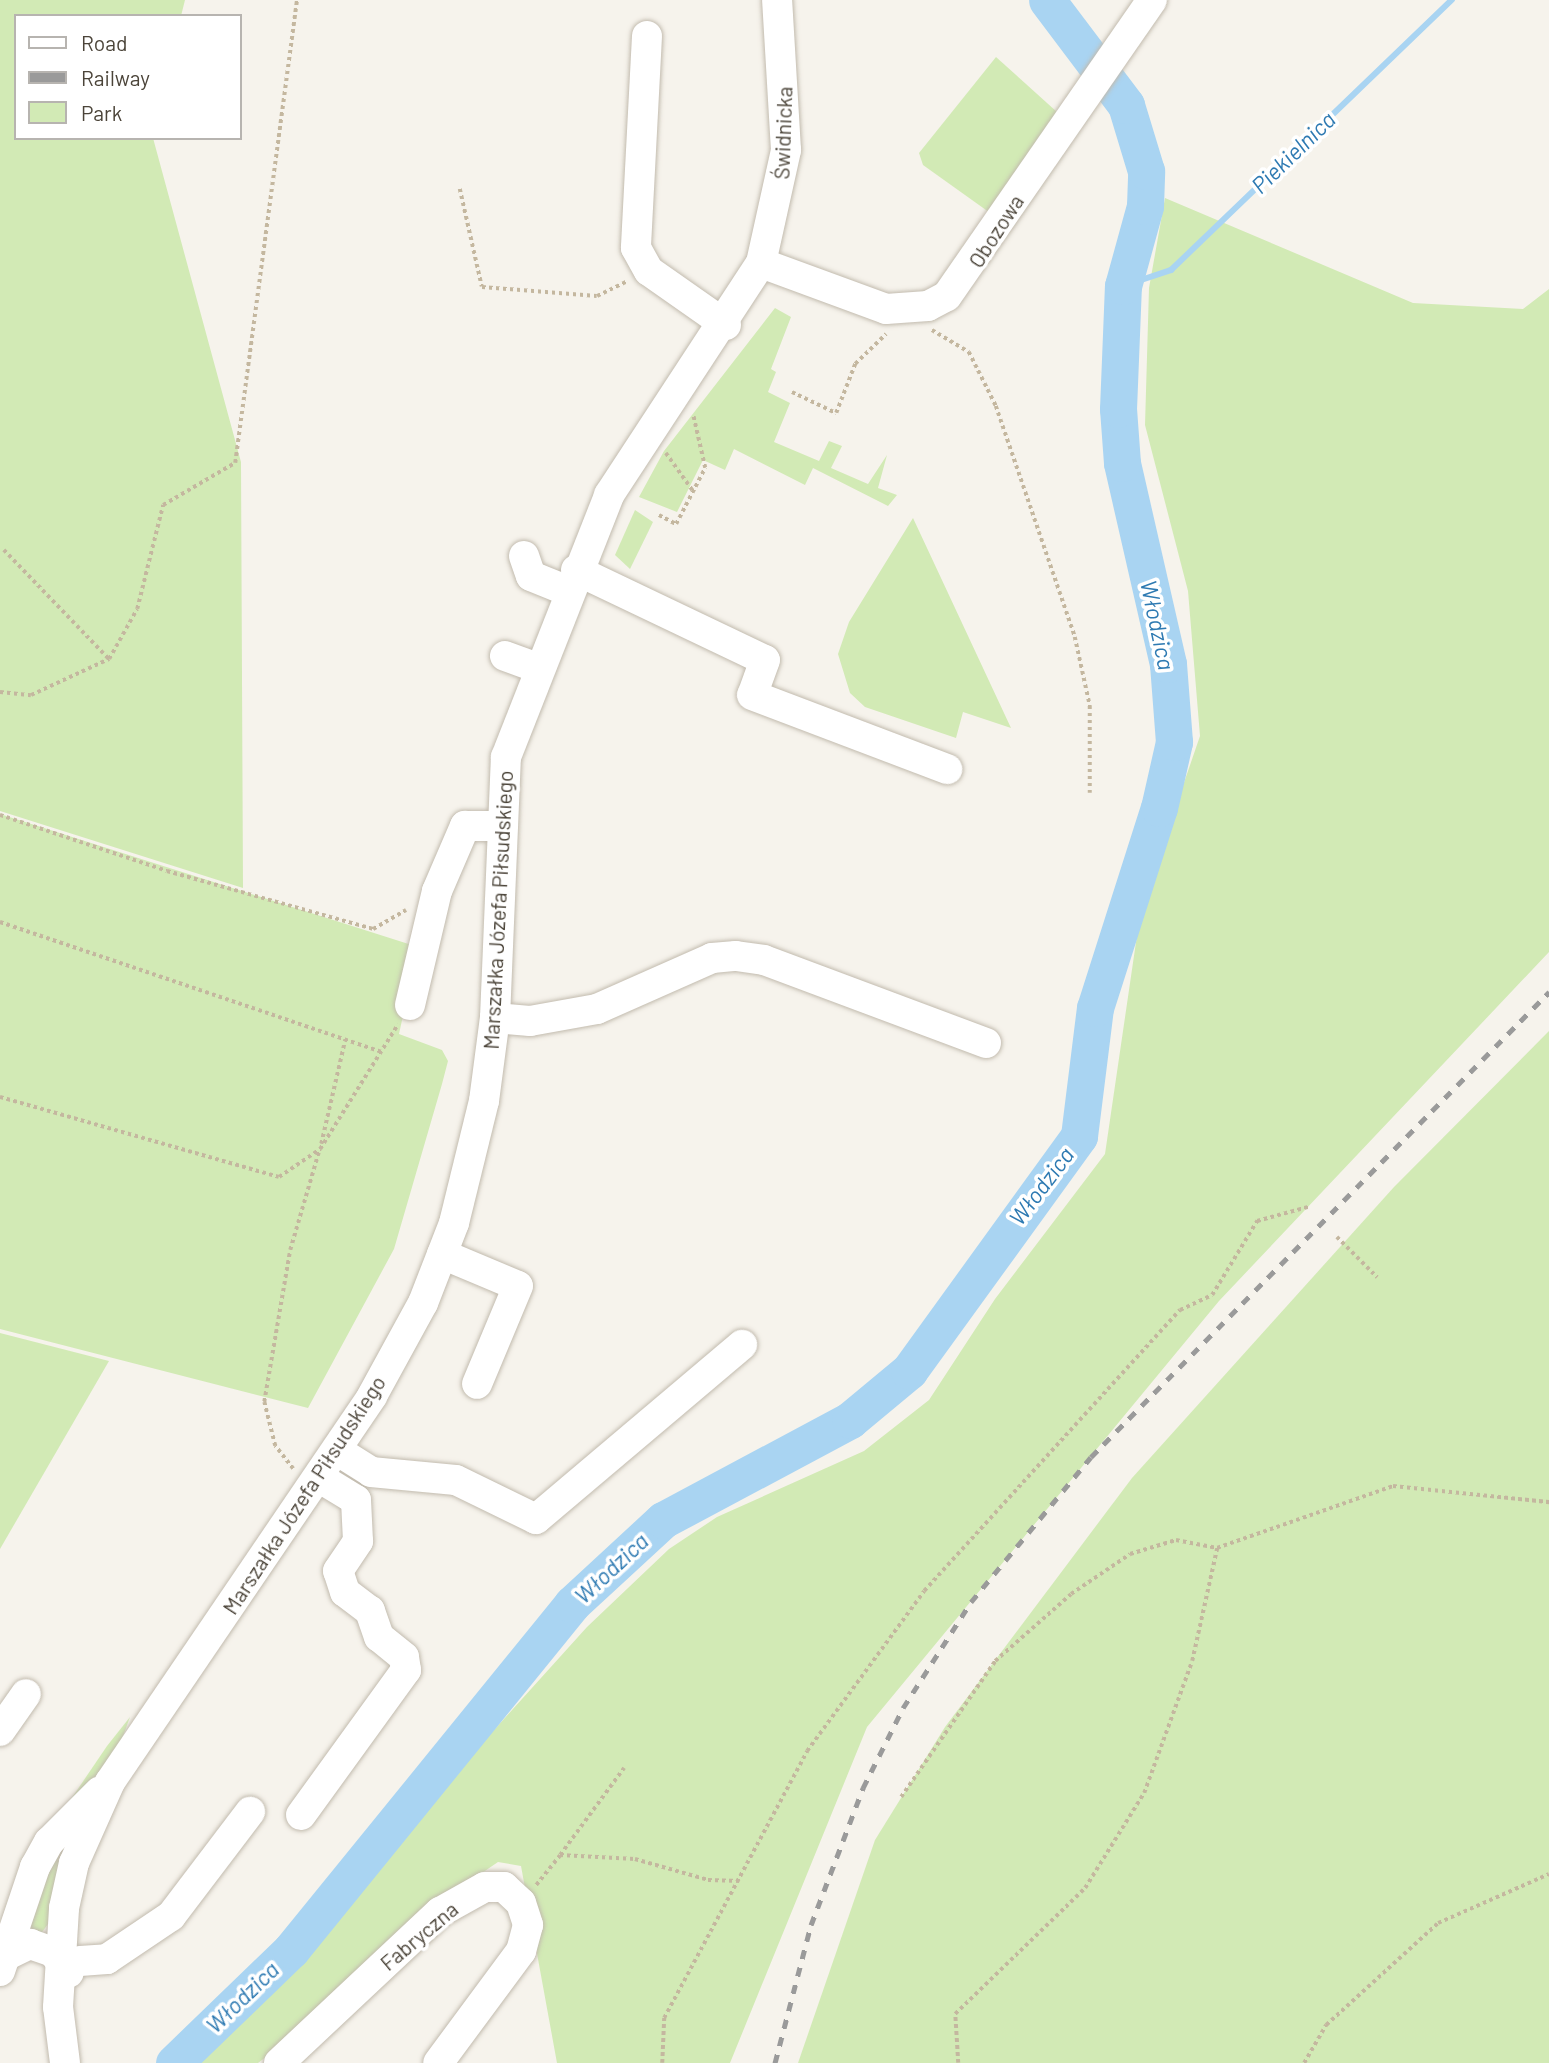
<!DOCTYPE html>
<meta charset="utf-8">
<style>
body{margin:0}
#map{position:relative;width:1549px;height:2063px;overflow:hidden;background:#f6f3ec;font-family:Barlow,sans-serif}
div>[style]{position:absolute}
.green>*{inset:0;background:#d2eab5}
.stream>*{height:6px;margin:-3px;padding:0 3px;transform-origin:3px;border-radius:3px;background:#a9d4f2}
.river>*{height:37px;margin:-18.5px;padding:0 18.5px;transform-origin:18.5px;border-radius:18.5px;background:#a9d4f2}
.path>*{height:3.5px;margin-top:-1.75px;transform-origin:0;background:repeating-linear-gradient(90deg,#c4b79f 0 3.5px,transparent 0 7px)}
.roads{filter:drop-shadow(0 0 2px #c2bbae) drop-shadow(0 0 2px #c2bbae)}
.minor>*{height:30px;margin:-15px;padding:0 15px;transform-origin:15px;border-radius:15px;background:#fff}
.rail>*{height:5px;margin-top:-2.5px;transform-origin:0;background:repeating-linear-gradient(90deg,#9a9a9a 0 9px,transparent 0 18px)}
span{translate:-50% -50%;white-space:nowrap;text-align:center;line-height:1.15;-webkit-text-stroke:7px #fff;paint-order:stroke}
.street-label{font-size:21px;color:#4b4439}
.water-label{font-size:23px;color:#2e7ab2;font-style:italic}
.legend{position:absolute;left:14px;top:14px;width:228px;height:126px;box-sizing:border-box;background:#fff;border:2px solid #b7b4b0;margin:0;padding:9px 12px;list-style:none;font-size:21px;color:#4b4439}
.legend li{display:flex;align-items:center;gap:14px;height:35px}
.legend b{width:35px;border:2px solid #b7b4b0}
</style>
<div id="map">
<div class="green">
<div style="clip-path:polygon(0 0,185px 0,181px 16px,16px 16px,16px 138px,153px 138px,241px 462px,243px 888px,0 811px)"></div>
<div style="clip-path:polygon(996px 57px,1057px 112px,993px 215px,923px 165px,919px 153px)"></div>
<div style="clip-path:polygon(1165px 198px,1413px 303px,1523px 309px,1549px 289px,1549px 952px,1219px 1301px,867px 1727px,730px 2063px,557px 2063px,521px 1866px,498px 1862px,410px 1922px,326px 2012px,258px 2063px,195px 2063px,303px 1962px,485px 1740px,587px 1627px,669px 1549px,717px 1517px,864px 1451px,929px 1400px,995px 1299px,1105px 1154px,1141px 908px,1200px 736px,1188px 591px,1145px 425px,1149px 288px)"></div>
<div style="clip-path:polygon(775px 308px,791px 317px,771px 369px,776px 372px,768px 392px,790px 403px,774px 442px,819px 461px,829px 441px,842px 446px,831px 468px,868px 484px,887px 455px,878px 488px,897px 495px,888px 506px,813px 468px,805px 485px,734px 449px,725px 470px,703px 460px,677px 512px,639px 497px,664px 451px)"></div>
<div style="clip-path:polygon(635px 510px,653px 522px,630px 569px,615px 555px)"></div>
<div style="clip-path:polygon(913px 518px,1011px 728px,963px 712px,956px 738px,865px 707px,850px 693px,838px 654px,849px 622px)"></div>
<div style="clip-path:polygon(0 814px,418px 947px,399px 1034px,442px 1050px,448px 1061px,442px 1084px,394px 1249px,308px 1408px,0 1329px)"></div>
<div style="clip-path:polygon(1549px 1031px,1549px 2063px,798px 2063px,875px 1840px,945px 1727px,1132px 1478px,1394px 1187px)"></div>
<div style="clip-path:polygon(0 1333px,109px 1361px,0 1549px)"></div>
<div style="clip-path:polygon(130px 1717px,111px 1769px,65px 1808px,107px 1746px)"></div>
<div style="clip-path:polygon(68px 1839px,48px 1924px,40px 1935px,26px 1934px,42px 1869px)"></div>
</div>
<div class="stream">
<div style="left:1123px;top:286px;width:51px;rotate:-18.4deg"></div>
<div style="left:1171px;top:270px;width:390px;rotate:-43.9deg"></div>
</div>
<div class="river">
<div style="left:174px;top:2063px;width:163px;rotate:-44deg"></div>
<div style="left:291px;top:1950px;width:446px;rotate:-50.9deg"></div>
<div style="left:572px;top:1604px;width:124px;rotate:-42.7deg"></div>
<div style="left:663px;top:1520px;width:212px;rotate:-28.1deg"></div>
<div style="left:850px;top:1420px;width:77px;rotate:-39.7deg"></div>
<div style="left:909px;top:1371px;width:290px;rotate:-54.1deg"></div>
<div style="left:1079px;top:1136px;width:129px;rotate:-82.9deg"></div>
<div style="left:1095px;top:1008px;width:210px;rotate:-72.3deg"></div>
<div style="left:1159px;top:808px;width:68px;rotate:-77.2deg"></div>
<div style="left:1174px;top:742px;width:78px;rotate:-94.4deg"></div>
<div style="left:1168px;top:664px;width:206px;rotate:-102.9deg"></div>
<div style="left:1122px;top:463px;width:54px;rotate:-94.2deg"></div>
<div style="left:1118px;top:409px;width:123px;rotate:-87.7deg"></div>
<div style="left:1123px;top:286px;width:83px;rotate:-74.6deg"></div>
<div style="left:1145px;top:206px;width:35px;rotate:-88deg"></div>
<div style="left:1146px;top:171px;width:69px;rotate:-106.9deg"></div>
<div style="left:1126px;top:105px;width:131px;rotate:-127deg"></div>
</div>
<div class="path">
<div style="left:460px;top:189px;width:100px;rotate:77.3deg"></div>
<div style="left:482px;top:287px;width:115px;rotate:4.5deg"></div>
<div style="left:597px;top:296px;width:34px;rotate:-26deg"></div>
<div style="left:932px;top:330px;width:43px;rotate:30.7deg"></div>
<div style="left:969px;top:352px;width:60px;rotate:63.4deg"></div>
<div style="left:996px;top:406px;width:244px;rotate:71.1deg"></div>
<div style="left:1075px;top:637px;width:71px;rotate:77.7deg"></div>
<div style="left:1090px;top:706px;width:87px;rotate:90deg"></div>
<div style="left:792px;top:392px;width:49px;rotate:25.5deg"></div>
<div style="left:836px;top:413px;width:53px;rotate:-68.8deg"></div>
<div style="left:855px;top:364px;width:43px;rotate:-44.1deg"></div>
<div style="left:666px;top:453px;width:47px;rotate:54.6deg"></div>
<div style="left:659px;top:515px;width:19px;rotate:28deg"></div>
<div style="left:676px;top:524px;width:63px;rotate:-62.6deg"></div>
<div style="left:705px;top:468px;width:54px;rotate:-102.8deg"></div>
<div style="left:4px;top:550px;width:151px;rotate:46.1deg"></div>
<div style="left:0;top:692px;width:31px;rotate:6deg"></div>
<div style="left:31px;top:695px;width:86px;rotate:-24.8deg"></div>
<div style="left:109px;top:659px;width:57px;rotate:-60.8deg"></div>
<div style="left:137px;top:609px;width:107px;rotate:-76deg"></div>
<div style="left:163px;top:505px;width:83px;rotate:-30.3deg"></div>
<div style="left:235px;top:463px;width:467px;rotate:-82.4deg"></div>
<div style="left:0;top:815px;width:176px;rotate:18.5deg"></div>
<div style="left:167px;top:871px;width:214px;rotate:15.7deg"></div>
<div style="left:373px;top:929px;width:38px;rotate:-30deg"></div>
<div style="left:0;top:922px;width:403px;rotate:18.8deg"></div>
<div style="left:0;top:1097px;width:290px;rotate:16deg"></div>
<div style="left:279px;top:1177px;width:50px;rotate:-34.3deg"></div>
<div style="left:320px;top:1149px;width:147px;rotate:-58deg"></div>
<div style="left:321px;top:1144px;width:107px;rotate:-77deg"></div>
<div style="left:1337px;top:1237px;width:57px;rotate:45deg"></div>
<div style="left:293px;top:1469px;width:29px;rotate:-128deg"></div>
<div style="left:275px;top:1446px;width:45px;rotate:-104deg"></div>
<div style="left:264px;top:1402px;width:154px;rotate:-80.3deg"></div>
<div style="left:290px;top:1250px;width:103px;rotate:-73.7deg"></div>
<div style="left:901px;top:1797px;width:165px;rotate:-55.3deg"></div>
<div style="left:995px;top:1661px;width:101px;rotate:-41.4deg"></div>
<div style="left:1071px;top:1594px;width:71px;rotate:-34.1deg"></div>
<div style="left:1130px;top:1554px;width:48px;rotate:-16.9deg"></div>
<div style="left:1176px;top:1540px;width:42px;rotate:11deg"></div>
<div style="left:1217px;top:1548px;width:187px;rotate:-19.4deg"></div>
<div style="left:1393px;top:1486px;width:157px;rotate:5.9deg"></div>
<div style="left:560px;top:1855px;width:108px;rotate:-53.7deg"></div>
<div style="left:536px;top:1885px;width:38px;rotate:-51deg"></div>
<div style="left:560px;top:1855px;width:75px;rotate:3.1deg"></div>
<div style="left:635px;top:1859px;width:76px;rotate:16deg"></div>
<div style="left:708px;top:1880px;width:32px;rotate:2deg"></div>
<div style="left:662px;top:2063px;width:45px;rotate:-87.5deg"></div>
<div style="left:664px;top:2018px;width:303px;rotate:-61.8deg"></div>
<div style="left:807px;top:1751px;width:198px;rotate:-53.8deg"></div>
<div style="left:924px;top:1591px;width:380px;rotate:-47.7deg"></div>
<div style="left:1180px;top:1310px;width:35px;rotate:-25deg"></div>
<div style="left:1212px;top:1295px;width:87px;rotate:-58.7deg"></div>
<div style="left:1257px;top:1221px;width:53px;rotate:-15.4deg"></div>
<div style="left:958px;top:2063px;width:49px;rotate:-93.5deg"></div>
<div style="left:955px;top:2014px;width:181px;rotate:-44.1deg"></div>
<div style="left:1085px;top:1888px;width:112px;rotate:-58.2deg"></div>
<div style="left:1144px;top:1793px;width:140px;rotate:-70deg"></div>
<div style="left:1192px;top:1661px;width:116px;rotate:-77.5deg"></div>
<div style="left:1304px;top:2063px;width:44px;rotate:-59.9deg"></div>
<div style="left:1326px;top:2025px;width:151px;rotate:-42.3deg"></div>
<div style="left:1438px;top:1923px;width:121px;rotate:-23.8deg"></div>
</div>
<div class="roads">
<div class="minor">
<div style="left:647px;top:36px;width:212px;rotate:93deg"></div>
<div style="left:636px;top:248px;width:26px;rotate:61deg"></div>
<div style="left:649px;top:271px;width:94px;rotate:35deg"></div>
<div style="left:761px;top:263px;width:133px;rotate:20.2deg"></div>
<div style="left:886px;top:309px;width:42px;rotate:-4.1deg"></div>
<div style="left:928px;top:306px;width:21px;rotate:-28deg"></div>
<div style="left:947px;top:296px;width:360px;rotate:-55.3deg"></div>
<div style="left:524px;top:556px;width:21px;rotate:71deg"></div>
<div style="left:531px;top:576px;width:40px;rotate:22deg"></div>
<div style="left:576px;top:570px;width:209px;rotate:25.5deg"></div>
<div style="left:765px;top:660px;width:37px;rotate:110deg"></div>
<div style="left:752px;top:695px;width:209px;rotate:20.8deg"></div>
<div style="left:505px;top:656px;width:35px;rotate:20deg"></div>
<div style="left:410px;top:1005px;width:117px;rotate:-76.7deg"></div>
<div style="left:437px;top:891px;width:71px;rotate:-66.7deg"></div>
<div style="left:465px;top:826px;width:34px"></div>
<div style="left:495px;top:1018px;width:35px;rotate:5deg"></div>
<div style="left:530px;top:1021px;width:68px;rotate:-10.2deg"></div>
<div style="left:597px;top:1009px;width:126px;rotate:-23.9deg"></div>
<div style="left:712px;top:958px;width:24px;rotate:-5deg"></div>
<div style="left:736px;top:956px;width:28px;rotate:8deg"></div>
<div style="left:764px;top:960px;width:237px;rotate:20.5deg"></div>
<div style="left:442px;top:1254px;width:82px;rotate:22.8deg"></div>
<div style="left:518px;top:1286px;width:106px;rotate:112.7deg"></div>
<div style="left:338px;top:1451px;width:39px;rotate:32deg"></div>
<div style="left:371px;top:1472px;width:85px;rotate:5.4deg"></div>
<div style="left:456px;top:1480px;width:89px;rotate:26deg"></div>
<div style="left:536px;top:1519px;width:270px;rotate:-40.2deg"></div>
<div style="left:0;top:1731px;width:45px;rotate:-54.9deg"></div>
<div style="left:301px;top:1815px;width:179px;rotate:-54.1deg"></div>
<div style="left:406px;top:1670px;width:13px;rotate:-99deg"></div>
<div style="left:404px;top:1657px;width:32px;rotate:-141deg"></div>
<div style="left:379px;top:1637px;width:28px;rotate:-109deg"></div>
<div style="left:370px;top:1611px;width:31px;rotate:-143deg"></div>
<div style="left:345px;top:1592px;width:22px;rotate:-108deg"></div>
<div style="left:338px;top:1571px;width:36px;rotate:-56deg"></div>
<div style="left:358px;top:1541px;width:41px;rotate:-92.8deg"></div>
<div style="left:356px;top:1500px;width:42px;rotate:-148.6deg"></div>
<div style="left:5px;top:1956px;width:28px;rotate:-26deg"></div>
<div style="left:30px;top:1944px;width:24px;rotate:19deg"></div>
<div style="left:53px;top:1952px;width:26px;rotate:53deg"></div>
<div style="left:80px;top:1961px;width:27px;rotate:-4deg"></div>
<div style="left:107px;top:1959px;width:77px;rotate:-33.9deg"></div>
<div style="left:171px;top:1916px;width:131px;rotate:-52.8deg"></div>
<div style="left:0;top:1971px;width:110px;rotate:-71.4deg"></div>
<div style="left:35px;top:1867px;width:29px;rotate:-61deg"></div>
<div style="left:49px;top:1842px;width:71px;rotate:-45deg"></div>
<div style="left:65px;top:2063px;width:56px;rotate:-97.1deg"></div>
<div style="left:58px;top:2007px;width:99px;rotate:-86.5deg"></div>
<div style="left:64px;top:1908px;width:46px;rotate:-77.5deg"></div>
<div style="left:74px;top:1863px;width:89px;rotate:-66deg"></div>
<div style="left:110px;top:1782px;width:467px;rotate:-55.8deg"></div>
<div style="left:372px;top:1396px;width:106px;rotate:-61.3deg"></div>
<div style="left:423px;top:1303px;width:86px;rotate:-68.8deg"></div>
<div style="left:454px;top:1223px;width:126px;rotate:-76.2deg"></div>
<div style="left:484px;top:1101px;width:84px;rotate:-82.5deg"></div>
<div style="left:495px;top:1018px;width:261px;rotate:-87.6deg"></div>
<div style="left:506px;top:757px;width:282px;rotate:-68.5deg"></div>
<div style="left:609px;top:495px;width:277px;rotate:-56.8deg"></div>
<div style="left:761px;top:263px;width:116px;rotate:-77.5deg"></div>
<div style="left:786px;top:150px;width:150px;rotate:-93.4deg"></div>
<div style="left:279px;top:2063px;width:221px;rotate:-43.2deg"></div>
<div style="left:440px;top:1912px;width:51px;rotate:-29.1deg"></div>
<div style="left:485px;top:1887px;width:19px"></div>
<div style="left:504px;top:1887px;width:23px;rotate:43deg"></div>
<div style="left:521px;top:1903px;width:23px;rotate:72deg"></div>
<div style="left:528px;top:1925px;width:27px;rotate:105deg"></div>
<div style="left:521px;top:1951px;width:139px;rotate:126.5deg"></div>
</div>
</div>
<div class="rail">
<div style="left:775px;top:2063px;width:143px;rotate:-75.4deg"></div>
<div style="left:811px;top:1925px;width:147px;rotate:-69.2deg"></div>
<div style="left:863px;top:1788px;width:89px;rotate:-63.4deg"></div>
<div style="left:903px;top:1708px;width:126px;rotate:-57.3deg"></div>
<div style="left:971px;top:1602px;width:188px;rotate:-50.4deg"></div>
<div style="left:1091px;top:1457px;width:653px;rotate:-45.43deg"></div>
</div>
<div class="street-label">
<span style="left:783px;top:133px;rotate:-88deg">Świdnicka</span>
<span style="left:996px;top:231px;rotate:-57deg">Obozowa</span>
<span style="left:498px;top:910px;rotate:-87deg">Marszałka Józefa Piłsudskiego</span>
<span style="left:304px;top:1495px;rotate:-57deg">Marszałka Józefa Piłsudskiego</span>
<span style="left:419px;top:1936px;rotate:-40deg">Fabryczna</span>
</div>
<div class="water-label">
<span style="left:1293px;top:152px;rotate:-44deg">Piekielnica</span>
<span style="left:1158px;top:625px;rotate:78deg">Włodzica</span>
<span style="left:1041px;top:1186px;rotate:-53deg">Włodzica</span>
<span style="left:611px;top:1568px;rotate:-43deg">Włodzica</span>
<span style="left:242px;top:1997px;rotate:-44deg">Włodzica</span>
</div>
<ul class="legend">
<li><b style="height:9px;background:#fff"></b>Road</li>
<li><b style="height:9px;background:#9a9a9a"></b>Railway</li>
<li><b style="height:19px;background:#d2eab5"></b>Park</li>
</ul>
</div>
